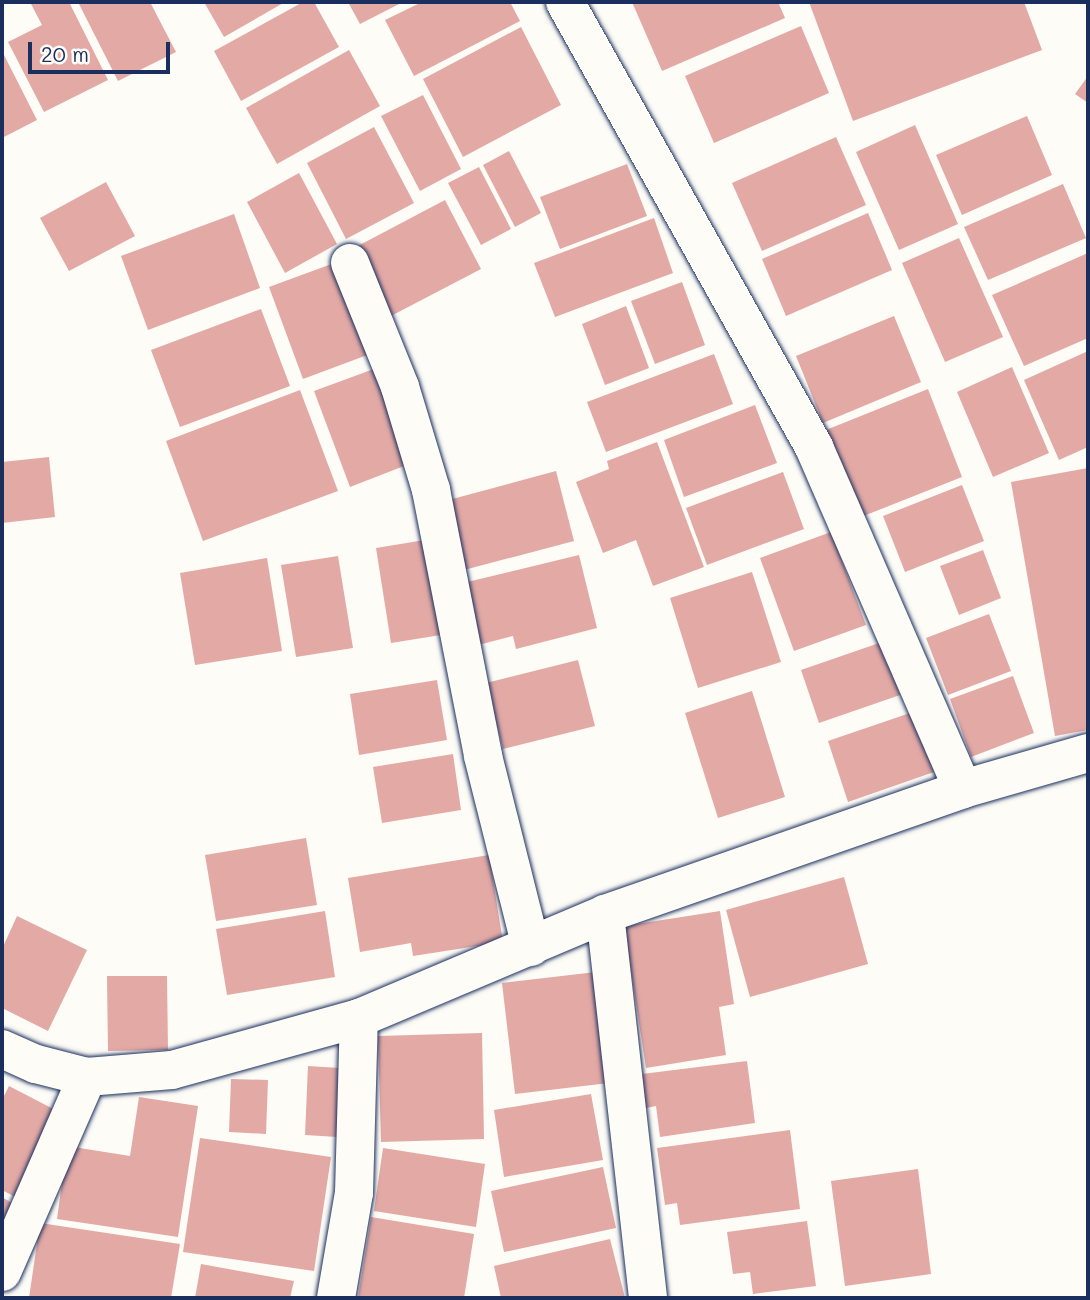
<!DOCTYPE html>
<style>
body{margin:0}
#map{position:relative;width:1090px;height:1300px;overflow:hidden;background:#fdfcf7;font-family:Mali,sans-serif}
div>[style]{position:absolute}
.building>*{inset:0;background:#e3a9a5}
.roads{filter:drop-shadow(0 0 2px #1b2f5e) drop-shadow(0 0 2px #1b2f5e)}
.minor>*{height:38px;margin:-19px;padding:0 19px;transform-origin:19px;border-radius:19px;background:#fdfcf7}
span{translate:-50% -50%;white-space:nowrap;text-align:center;line-height:1.15;-webkit-text-stroke:5px #fdfcf7;paint-order:stroke}
.frame{position:absolute;inset:0;border:4px solid #1b2f5e;pointer-events:none}
.scale{position:absolute;left:28px;top:42px;width:142px;height:32px;box-sizing:border-box;border:4px solid #1b2f5e;border-top:0;padding-left:9px;font-size:21px;line-height:24px;white-space:nowrap;color:#1b2f5e;-webkit-text-stroke:5px #fdfcf7;paint-order:stroke}
</style>
<div id="map">
<div class="building">
<div style="clip-path:polygon(30px 2px,69px 2px,108px 80px,44px 112px,8px 42px,42px 25px)"></div>
<div style="clip-path:polygon(78px 2px,150px 2px,176px 52px,118px 81px)"></div>
<div style="clip-path:polygon(204px 2px,285px 2px,224px 37px)"></div>
<div style="clip-path:polygon(303px 2px,314px 2px,339px 47px,241px 101px,214px 51px)"></div>
<div style="clip-path:polygon(348px 2px,403px 2px,360px 24px)"></div>
<div style="clip-path:polygon(422px 2px,510px 2px,520px 21px,414px 76px,385px 20px)"></div>
<div style="clip-path:polygon(632px 2px,778px 2px,785px 18px,662px 71px)"></div>
<div style="clip-path:polygon(809px 2px,1024px 2px,1042px 50px,853px 121px)"></div>
<div style="clip-path:polygon(801px 26px,829px 93px,714px 143px,685px 76px)"></div>
<div style="clip-path:polygon(521px 27px,561px 105px,463px 157px,423px 79px)"></div>
<div style="clip-path:polygon(349px 50px,380px 106px,277px 164px,246px 108px)"></div>
<div style="clip-path:polygon(2px 51px,37px 120px,2px 138px)"></div>
<div style="clip-path:polygon(1088px 76px,1088px 103px,1075px 94px)"></div>
<div style="clip-path:polygon(423px 95px,461px 169px,420px 191px,381px 116px)"></div>
<div style="clip-path:polygon(1027px 116px,1052px 175px,962px 215px,936px 155px)"></div>
<div style="clip-path:polygon(915px 125px,958px 224px,899px 250px,856px 152px)"></div>
<div style="clip-path:polygon(374px 127px,414px 203px,346px 239px,307px 163px)"></div>
<div style="clip-path:polygon(836px 137px,866px 205px,762px 251px,732px 183px)"></div>
<div style="clip-path:polygon(509px 151px,541px 213px,515px 227px,483px 165px)"></div>
<div style="clip-path:polygon(627px 164px,647px 216px,560px 249px,540px 197px)"></div>
<div style="clip-path:polygon(479px 167px,511px 229px,481px 245px,448px 183px)"></div>
<div style="clip-path:polygon(299px 173px,337px 244px,285px 273px,247px 202px)"></div>
<div style="clip-path:polygon(106px 182px,135px 236px,69px 271px,40px 218px)"></div>
<div style="clip-path:polygon(1063px 184px,1086px 238px,988px 280px,964px 227px)"></div>
<div style="clip-path:polygon(445px 200px,481px 269px,389px 317px,354px 248px)"></div>
<div style="clip-path:polygon(868px 213px,892px 270px,786px 316px,762px 259px)"></div>
<div style="clip-path:polygon(234px 214px,260px 288px,148px 330px,121px 256px)"></div>
<div style="clip-path:polygon(654px 218px,673px 273px,555px 317px,534px 263px)"></div>
<div style="clip-path:polygon(959px 238px,1003px 337px,945px 362px,902px 263px)"></div>
<div style="clip-path:polygon(1088px 253px,1088px 338px,1024px 366px,992px 295px)"></div>
<div style="clip-path:polygon(337px 262px,370px 354px,303px 379px,269px 287px)"></div>
<div style="clip-path:polygon(682px 282px,705px 345px,655px 364px,631px 301px)"></div>
<div style="clip-path:polygon(626px 306px,649px 368px,605px 385px,582px 324px)"></div>
<div style="clip-path:polygon(261px 309px,290px 386px,180px 427px,151px 350px)"></div>
<div style="clip-path:polygon(894px 316px,921px 382px,823px 423px,796px 356px)"></div>
<div style="clip-path:polygon(1088px 351px,1088px 447px,1059px 460px,1024px 380px)"></div>
<div style="clip-path:polygon(714px 354px,733px 404px,606px 452px,587px 402px)"></div>
<div style="clip-path:polygon(382px 366px,417px 461px,350px 487px,314px 391px)"></div>
<div style="clip-path:polygon(1012px 367px,1049px 453px,993px 477px,957px 392px)"></div>
<div style="clip-path:polygon(928px 389px,962px 477px,861px 517px,826px 430px)"></div>
<div style="clip-path:polygon(300px 390px,338px 491px,203px 541px,166px 441px)"></div>
<div style="clip-path:polygon(755px 405px,777px 463px,684px 497px,664px 440px)"></div>
<div style="clip-path:polygon(657px 442px,704px 567px,653px 586px,636px 540px,603px 553px,576px 482px,609px 469px,607px 461px)"></div>
<div style="clip-path:polygon(49px 457px,55px 517px,2px 523px,2px 462px)"></div>
<div style="clip-path:polygon(1088px 468px,1088px 730px,1055px 736px,1011px 482px)"></div>
<div style="clip-path:polygon(556px 471px,574px 541px,464px 570px,445px 501px)"></div>
<div style="clip-path:polygon(783px 472px,804px 529px,707px 565px,686px 508px)"></div>
<div style="clip-path:polygon(962px 485px,984px 541px,905px 572px,883px 516px)"></div>
<div style="clip-path:polygon(831px 532px,866px 625px,794px 651px,760px 558px)"></div>
<div style="clip-path:polygon(431px 539px,447px 634px,391px 643px,376px 548px)"></div>
<div style="clip-path:polygon(983px 550px,1001px 598px,959px 615px,940px 566px)"></div>
<div style="clip-path:polygon(579px 555px,597px 628px,516px 649px,513px 636px,478px 645px,463px 583px)"></div>
<div style="clip-path:polygon(338px 556px,353px 648px,296px 657px,281px 565px)"></div>
<div style="clip-path:polygon(267px 558px,282px 651px,195px 665px,180px 573px)"></div>
<div style="clip-path:polygon(752px 572px,781px 662px,698px 688px,670px 598px)"></div>
<div style="clip-path:polygon(989px 614px,1011px 671px,948px 695px,926px 638px)"></div>
<div style="clip-path:polygon(882px 642px,900px 695px,819px 723px,801px 670px)"></div>
<div style="clip-path:polygon(578px 660px,595px 726px,503px 749px,486px 683px)"></div>
<div style="clip-path:polygon(1013px 676px,1034px 733px,971px 757px,950px 699px)"></div>
<div style="clip-path:polygon(437px 680px,447px 740px,359px 755px,350px 694px)"></div>
<div style="clip-path:polygon(752px 691px,785px 797px,718px 818px,685px 713px)"></div>
<div style="clip-path:polygon(913px 712px,934px 772px,848px 802px,828px 741px)"></div>
<div style="clip-path:polygon(453px 754px,461px 810px,382px 823px,373px 767px)"></div>
<div style="clip-path:polygon(306px 838px,317px 905px,216px 921px,205px 855px)"></div>
<div style="clip-path:polygon(489px 855px,503px 942px,413px 956px,411px 943px,360px 952px,348px 878px)"></div>
<div style="clip-path:polygon(844px 877px,868px 964px,750px 997px,726px 910px)"></div>
<div style="clip-path:polygon(325px 911px,335px 977px,227px 995px,216px 929px)"></div>
<div style="clip-path:polygon(720px 911px,734px 1004px,719px 1007px,726px 1055px,646px 1068px,624px 926px)"></div>
<div style="clip-path:polygon(17px 916px,87px 950px,48px 1031px,2px 1008px,2px 949px)"></div>
<div style="clip-path:polygon(596px 972px,609px 1083px,515px 1094px,502px 983px)"></div>
<div style="clip-path:polygon(107px 976px,167px 976px,168px 1050px,108px 1051px)"></div>
<div style="clip-path:polygon(482px 1033px,484px 1139px,381px 1142px,378px 1036px)"></div>
<div style="clip-path:polygon(747px 1061px,755px 1123px,660px 1137px,656px 1106px,646px 1108px,642px 1074px)"></div>
<div style="clip-path:polygon(308px 1066px,340px 1068px,337px 1137px,305px 1135px)"></div>
<div style="clip-path:polygon(231px 1079px,268px 1080px,266px 1134px,229px 1132px)"></div>
<div style="clip-path:polygon(9px 1086px,63px 1114px,19px 1199px,2px 1190px,2px 1100px)"></div>
<div style="clip-path:polygon(591px 1094px,603px 1160px,504px 1177px,494px 1110px)"></div>
<div style="clip-path:polygon(139px 1097px,198px 1106px,178px 1237px,57px 1219px,67px 1146px,130px 1156px)"></div>
<div style="clip-path:polygon(790px 1130px,800px 1209px,680px 1225px,677px 1203px,665px 1205px,657px 1148px)"></div>
<div style="clip-path:polygon(200px 1138px,331px 1157px,314px 1271px,183px 1252px)"></div>
<div style="clip-path:polygon(383px 1148px,485px 1164px,476px 1227px,374px 1211px)"></div>
<div style="clip-path:polygon(603px 1167px,616px 1228px,504px 1252px,491px 1191px)"></div>
<div style="clip-path:polygon(918px 1169px,931px 1274px,845px 1286px,831px 1181px)"></div>
<div style="clip-path:polygon(2px 1197px,15px 1205px,2px 1226px)"></div>
<div style="clip-path:polygon(371px 1217px,474px 1234px,464px 1298px,358px 1298px)"></div>
<div style="clip-path:polygon(807px 1221px,816px 1286px,753px 1294px,750px 1272px,733px 1274px,727px 1232px)"></div>
<div style="clip-path:polygon(40px 1223px,180px 1244px,171px 1298px,29px 1298px)"></div>
<div style="clip-path:polygon(610px 1239px,625px 1298px,501px 1298px,494px 1266px)"></div>
<div style="clip-path:polygon(201px 1264px,294px 1281px,290px 1298px,195px 1298px)"></div>
</div>
<div class="roads">
<div class="minor">
<div style="left:565px;top:2px;width:510px;rotate:60.77deg"></div>
<div style="left:814px;top:447px;width:373px;rotate:66.5deg"></div>
<div style="left:350px;top:263px;width:134px;rotate:68deg"></div>
<div style="left:400px;top:387px;width:108px;rotate:73.2deg"></div>
<div style="left:431px;top:490px;width:271px;rotate:78.9deg"></div>
<div style="left:483px;top:756px;width:197px;rotate:75.9deg"></div>
<div style="left:605px;top:914px;width:386px;rotate:83.6deg"></div>
<div style="left:2px;top:1049px;width:37px;rotate:24deg"></div>
<div style="left:36px;top:1064px;width:53px;rotate:14.3deg"></div>
<div style="left:87px;top:1077px;width:85px;rotate:-4.7deg"></div>
<div style="left:172px;top:1070px;width:194px;rotate:-15.5deg"></div>
<div style="left:359px;top:1018px;width:267px;rotate:-22.9deg"></div>
<div style="left:605px;top:914px;width:379px;rotate:-19.2deg"></div>
<div style="left:963px;top:789px;width:130px;rotate:-16.1deg"></div>
<div style="left:2px;top:1272px;width:213px;rotate:-66.4deg"></div>
<div style="left:336px;top:1298px;width:107px;rotate:-80.3deg"></div>
<div style="left:354px;top:1193px;width:175px;rotate:-88.4deg"></div>
</div>
</div>
<div class="frame"></div>
<div class="scale">20 m</div>
</div>
